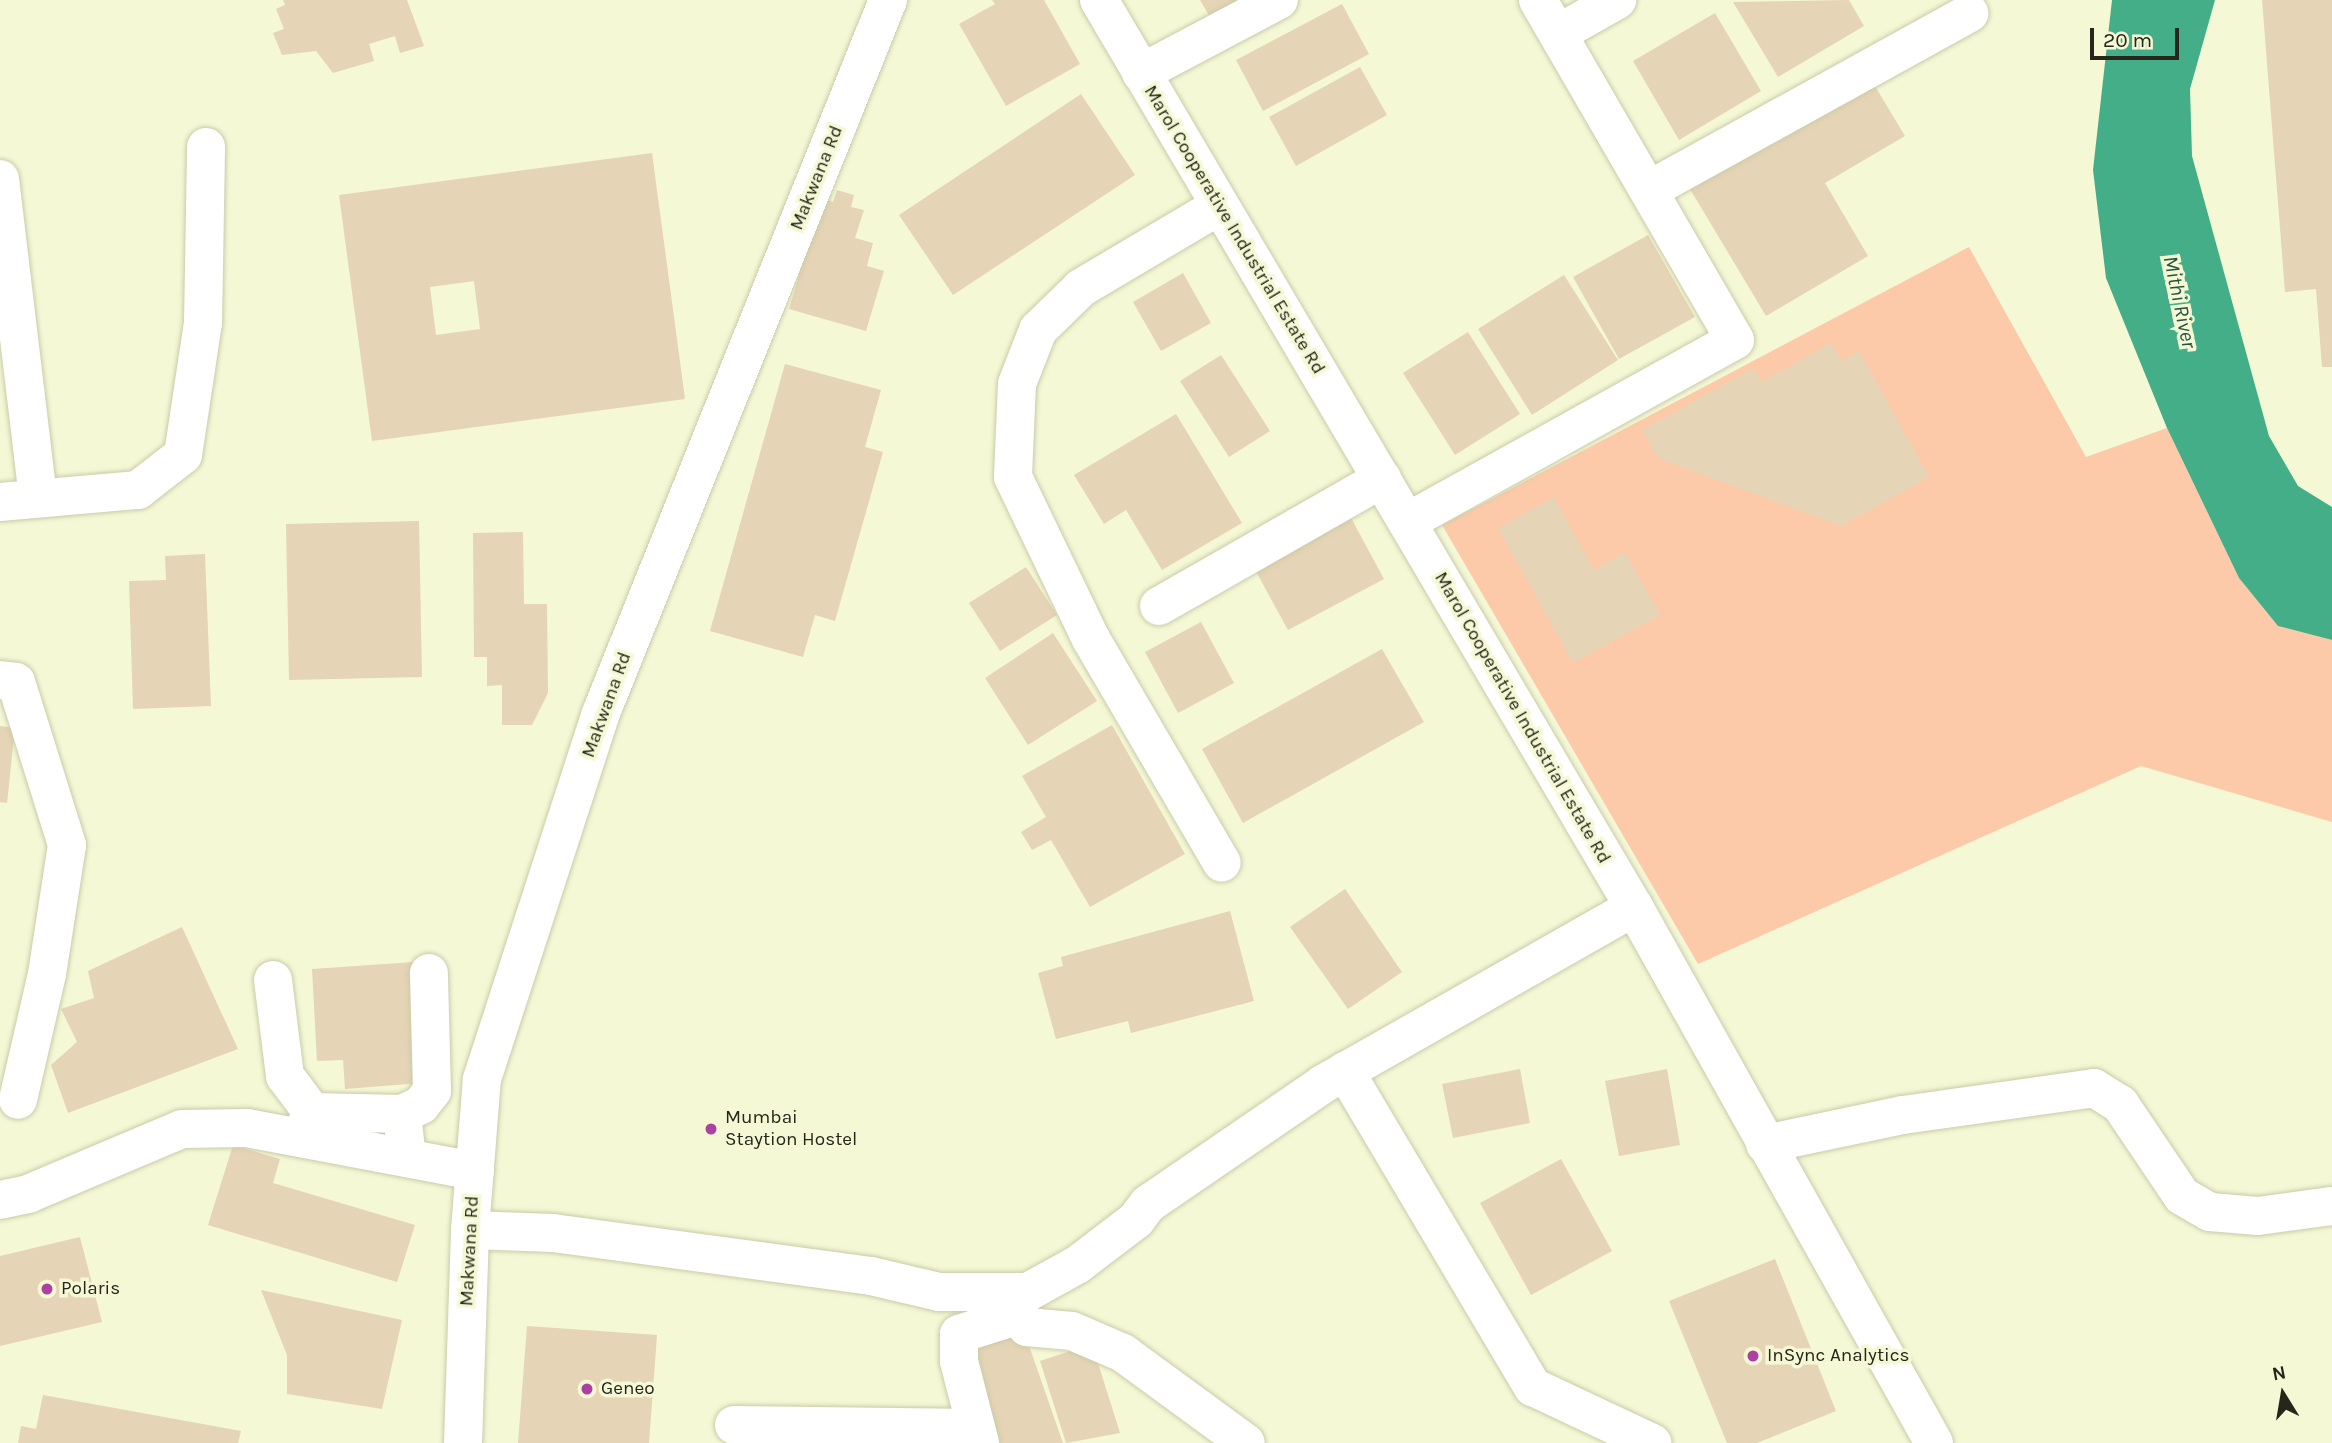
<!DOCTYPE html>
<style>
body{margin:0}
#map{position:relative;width:2332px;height:1443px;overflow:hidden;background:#f5f8d5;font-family:Karla,sans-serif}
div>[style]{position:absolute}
.green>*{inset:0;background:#fccaa9}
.water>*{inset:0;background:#43ae88}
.building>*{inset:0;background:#e5d4b5}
.roads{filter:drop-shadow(0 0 2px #c9cbaa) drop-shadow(0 0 2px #c9cbaa)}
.minor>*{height:38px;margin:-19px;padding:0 19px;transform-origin:19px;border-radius:19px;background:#fff}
.dots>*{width:19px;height:19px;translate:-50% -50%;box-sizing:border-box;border:4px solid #f5f8d5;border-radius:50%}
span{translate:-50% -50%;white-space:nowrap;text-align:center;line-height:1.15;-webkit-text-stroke:7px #f5f8d5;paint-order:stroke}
.street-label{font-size:19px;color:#26271a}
.poi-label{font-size:19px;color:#26271a}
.left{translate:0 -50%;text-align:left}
.water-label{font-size:21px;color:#275342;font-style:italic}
.north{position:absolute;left:2248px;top:1359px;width:70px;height:70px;-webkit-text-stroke:5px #f5f8d5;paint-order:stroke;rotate:349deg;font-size:19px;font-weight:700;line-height:28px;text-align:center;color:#26271a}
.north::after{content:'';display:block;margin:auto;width:24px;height:32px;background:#26271a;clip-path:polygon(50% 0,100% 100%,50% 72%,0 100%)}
.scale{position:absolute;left:2090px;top:28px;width:89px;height:32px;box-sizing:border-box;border:4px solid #26271a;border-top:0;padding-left:9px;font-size:21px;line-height:24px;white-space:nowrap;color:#26271a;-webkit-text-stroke:5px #f5f8d5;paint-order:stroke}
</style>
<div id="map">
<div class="green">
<div style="clip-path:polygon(1969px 247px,2086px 457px,2167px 428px,2239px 578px,2278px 626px,2332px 640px,2332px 822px,2141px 766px,1698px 964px,1442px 525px)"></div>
</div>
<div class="water">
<div style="clip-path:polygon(2112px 0,2215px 0,2190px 89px,2192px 156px,2269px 436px,2298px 486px,2332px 507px,2332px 640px,2278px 626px,2239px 578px,2167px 428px,2106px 278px,2093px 170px)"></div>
</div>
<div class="building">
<div style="clip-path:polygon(283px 0,407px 0,424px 46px,400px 53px,395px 36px,369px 44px,374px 61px,333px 73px,316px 51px,282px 55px,273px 33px,284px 29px,276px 9px,285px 5px)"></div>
<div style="clip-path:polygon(992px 0,1044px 0,1080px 64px,1006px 106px,959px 24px,995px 4px)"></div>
<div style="clip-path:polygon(1200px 0,1255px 0,1214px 24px)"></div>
<div style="clip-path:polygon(1849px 0,1864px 26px,1778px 77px,1733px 2px)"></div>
<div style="clip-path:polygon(2262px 0,2332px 0,2332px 367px,2322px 367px,2316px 289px,2285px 292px)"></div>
<div style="clip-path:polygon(1342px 4px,1369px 54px,1263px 111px,1236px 60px)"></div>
<div style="clip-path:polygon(1715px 13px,1761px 91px,1679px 140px,1633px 61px)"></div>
<div style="clip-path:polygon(1360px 67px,1387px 115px,1296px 166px,1269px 117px)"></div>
<div style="clip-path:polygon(1869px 76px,1905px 136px,1825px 183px,1868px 256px,1766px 316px,1687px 184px)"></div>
<div style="clip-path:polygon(1081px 94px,1135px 175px,953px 295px,899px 215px)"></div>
<div style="clip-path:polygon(evenodd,652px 153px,685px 399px,372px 441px,339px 195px,652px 153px,474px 281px,480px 329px,436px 335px,430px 287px,474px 281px)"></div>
<div style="clip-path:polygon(837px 190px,854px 195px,851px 207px,864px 210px,855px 238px,873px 243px,867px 266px,884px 271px,866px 331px,789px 309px,822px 198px,833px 202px)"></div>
<div style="clip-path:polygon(1648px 235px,1695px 317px,1619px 359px,1573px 277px)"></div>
<div style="clip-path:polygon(1183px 273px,1211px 323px,1161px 351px,1133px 302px)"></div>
<div style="clip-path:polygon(1564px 275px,1618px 360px,1532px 415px,1478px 329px)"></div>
<div style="clip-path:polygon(1468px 332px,1520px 414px,1455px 455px,1403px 373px)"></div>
<div style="clip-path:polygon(1831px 343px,1842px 361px,1859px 351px,1929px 477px,1841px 526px,1658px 458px,1642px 430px,1754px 368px,1761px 382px)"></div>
<div style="clip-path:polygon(1221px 355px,1270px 431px,1229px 457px,1180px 381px)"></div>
<div style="clip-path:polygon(785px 364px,881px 390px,865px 447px,883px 452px,835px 621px,815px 615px,803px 657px,710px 631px)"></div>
<div style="clip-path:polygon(1176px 414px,1242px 523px,1162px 570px,1126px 510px,1104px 524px,1074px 475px)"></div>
<div style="clip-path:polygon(1554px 497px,1594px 570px,1625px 552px,1660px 615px,1573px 663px,1498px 528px)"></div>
<div style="clip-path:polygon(1350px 516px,1384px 579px,1288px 630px,1254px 568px)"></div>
<div style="clip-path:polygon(419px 521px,422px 677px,289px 680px,286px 524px)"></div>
<div style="clip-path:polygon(523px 532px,524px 604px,547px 604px,548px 693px,532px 725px,502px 725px,502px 685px,487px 686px,487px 657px,474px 657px,473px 533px)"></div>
<div style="clip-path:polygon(205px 554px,211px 706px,133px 709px,129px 581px,166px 580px,165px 556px)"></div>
<div style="clip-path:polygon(1026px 567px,1057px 615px,1000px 651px,969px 603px)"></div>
<div style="clip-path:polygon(1201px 622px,1234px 683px,1178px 713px,1145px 652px)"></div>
<div style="clip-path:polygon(1053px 633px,1097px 701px,1028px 745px,985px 678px)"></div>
<div style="clip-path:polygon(1382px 649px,1424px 722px,1243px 823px,1202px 749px)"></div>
<div style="clip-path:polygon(1112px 725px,1185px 854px,1090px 907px,1051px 840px,1032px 850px,1021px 832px,1046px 817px,1022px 776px)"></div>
<div style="clip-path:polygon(0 726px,15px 728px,7px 803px,0 802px)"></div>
<div style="clip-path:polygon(1345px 889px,1402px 972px,1348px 1009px,1290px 927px)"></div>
<div style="clip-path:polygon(1230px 911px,1254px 1001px,1131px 1033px,1128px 1021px,1056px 1039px,1038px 973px,1063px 966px,1061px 957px)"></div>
<div style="clip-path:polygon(182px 927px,238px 1049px,68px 1113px,51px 1065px,77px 1042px,61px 1009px,94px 998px,88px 971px)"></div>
<div style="clip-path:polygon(414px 962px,421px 1083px,345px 1089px,343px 1060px,317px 1061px,312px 969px)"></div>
<div style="clip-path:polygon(1520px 1069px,1530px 1123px,1453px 1138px,1442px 1084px)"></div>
<div style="clip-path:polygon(1667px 1069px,1680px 1145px,1619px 1156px,1605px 1081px)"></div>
<div style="clip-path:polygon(233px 1145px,280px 1159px,273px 1183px,415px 1225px,397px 1282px,208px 1225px)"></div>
<div style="clip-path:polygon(1561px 1159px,1612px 1251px,1531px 1295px,1480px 1203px)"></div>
<div style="clip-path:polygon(80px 1237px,102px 1322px,0 1346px,0 1256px)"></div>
<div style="clip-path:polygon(1775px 1259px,1836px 1411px,1757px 1443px,1727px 1443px,1669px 1301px)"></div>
<div style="clip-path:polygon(261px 1290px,402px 1320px,382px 1409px,287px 1394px,287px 1355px)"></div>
<div style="clip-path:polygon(1019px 1317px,1063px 1443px,1000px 1443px,963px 1336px)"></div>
<div style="clip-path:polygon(527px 1326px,657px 1335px,649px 1443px,518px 1443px)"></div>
<div style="clip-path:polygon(1092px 1344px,1120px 1433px,1066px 1443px,1040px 1361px)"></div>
<div style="clip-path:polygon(43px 1395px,241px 1431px,238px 1443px,18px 1443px,21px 1426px,36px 1429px)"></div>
</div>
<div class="roads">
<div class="minor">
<div style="left:1099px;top:0;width:1053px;rotate:59.47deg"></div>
<div style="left:1634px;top:907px;width:614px;rotate:60.76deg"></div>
<div style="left:1559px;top:33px;width:67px;rotate:-29.6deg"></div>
<div style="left:1141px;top:73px;width:156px;rotate:-27.9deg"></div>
<div style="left:0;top:179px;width:321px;rotate:83.2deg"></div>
<div style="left:1649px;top:190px;width:366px;rotate:-28.9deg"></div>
<div style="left:1219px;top:206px;width:161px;rotate:149.3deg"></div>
<div style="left:1081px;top:288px;width:60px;rotate:135.7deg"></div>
<div style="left:1038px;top:330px;width:58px;rotate:111.3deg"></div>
<div style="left:1017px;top:384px;width:93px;rotate:92.5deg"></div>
<div style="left:1013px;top:477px;width:180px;rotate:64.3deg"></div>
<div style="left:1091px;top:639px;width:259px;rotate:59.7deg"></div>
<div style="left:0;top:502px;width:139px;rotate:-5deg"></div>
<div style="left:138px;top:490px;width:57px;rotate:-37.9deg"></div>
<div style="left:183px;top:455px;width:134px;rotate:-81.4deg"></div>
<div style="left:203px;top:323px;width:176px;rotate:-89deg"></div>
<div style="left:1407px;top:522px;width:375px;rotate:-29deg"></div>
<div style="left:1735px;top:340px;width:393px;rotate:-120.1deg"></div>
<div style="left:1159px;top:606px;width:257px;rotate:-29.7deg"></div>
<div style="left:0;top:680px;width:16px;rotate:7deg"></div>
<div style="left:16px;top:682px;width:171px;rotate:72.6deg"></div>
<div style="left:67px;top:845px;width:131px;rotate:98.8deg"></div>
<div style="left:47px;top:974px;width:129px;rotate:103deg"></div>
<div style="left:273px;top:980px;width:97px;rotate:82.9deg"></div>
<div style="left:285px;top:1076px;width:45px;rotate:53.1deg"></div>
<div style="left:1345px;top:1071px;width:368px;rotate:59.3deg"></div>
<div style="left:1533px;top:1387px;width:132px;rotate:25.2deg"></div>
<div style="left:402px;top:1114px;width:21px;rotate:-25deg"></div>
<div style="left:421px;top:1105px;width:18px;rotate:-52deg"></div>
<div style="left:432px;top:1091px;width:118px;rotate:-91.5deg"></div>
<div style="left:300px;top:1137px;width:28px;rotate:-64deg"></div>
<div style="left:312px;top:1112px;width:90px;rotate:1.3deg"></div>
<div style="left:402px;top:1114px;width:44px;rotate:83.5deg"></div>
<div style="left:1765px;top:1144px;width:141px;rotate:-11.9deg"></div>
<div style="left:1903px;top:1115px;width:193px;rotate:-8deg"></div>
<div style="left:2094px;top:1088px;width:31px;rotate:32deg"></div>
<div style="left:2120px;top:1104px;width:111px;rotate:56deg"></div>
<div style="left:2182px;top:1196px;width:32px;rotate:30deg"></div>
<div style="left:2210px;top:1212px;width:48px;rotate:4.8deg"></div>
<div style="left:2258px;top:1216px;width:75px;rotate:-7.7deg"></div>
<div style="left:0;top:1200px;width:29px;rotate:-12deg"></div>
<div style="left:28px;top:1194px;width:167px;rotate:-22.9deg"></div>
<div style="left:182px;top:1129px;width:65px;rotate:-0.9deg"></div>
<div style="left:247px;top:1128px;width:232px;rotate:10.7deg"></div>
<div style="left:470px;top:1230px;width:83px;rotate:2.1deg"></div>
<div style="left:553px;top:1233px;width:321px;rotate:7.7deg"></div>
<div style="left:871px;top:1276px;width:70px;rotate:13.2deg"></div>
<div style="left:939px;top:1292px;width:89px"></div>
<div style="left:1028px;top:1292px;width:56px;rotate:-28.9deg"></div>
<div style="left:1077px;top:1265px;width:74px;rotate:-37.3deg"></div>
<div style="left:1136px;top:1220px;width:20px;rotate:-53deg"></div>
<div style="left:1148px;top:1204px;width:212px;rotate:-34.4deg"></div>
<div style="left:1323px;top:1084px;width:358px;rotate:-29.6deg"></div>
<div style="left:734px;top:1425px;width:242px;rotate:0.7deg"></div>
<div style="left:463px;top:1443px;width:213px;rotate:-88.1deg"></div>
<div style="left:470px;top:1230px;width:151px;rotate:-85.5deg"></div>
<div style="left:482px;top:1079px;width:385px;rotate:-72deg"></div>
<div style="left:601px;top:713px;width:769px;rotate:-68.07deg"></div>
<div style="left:980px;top:1443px;width:85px;rotate:-104.4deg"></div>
<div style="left:959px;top:1361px;width:27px;rotate:-90deg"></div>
<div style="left:959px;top:1334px;width:64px;rotate:-17.3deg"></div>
<div style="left:1020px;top:1315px;width:14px;rotate:60deg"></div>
<div style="left:1027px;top:1327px;width:45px;rotate:5.1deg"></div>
<div style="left:1072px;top:1331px;width:56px;rotate:23.3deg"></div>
<div style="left:1123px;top:1353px;width:152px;rotate:36.2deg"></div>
</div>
</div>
<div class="dots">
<div style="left:711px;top:1129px;background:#ad41a1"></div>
<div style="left:47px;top:1289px;background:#ad41a1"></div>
<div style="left:1753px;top:1356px;background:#ad41a1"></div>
<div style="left:587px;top:1389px;background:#ad41a1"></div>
</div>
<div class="street-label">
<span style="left:817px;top:178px;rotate:-68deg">Makwana Rd</span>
<span style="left:1234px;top:230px;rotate:59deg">Marol Cooperative Industrial Estate Rd</span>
<span style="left:607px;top:705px;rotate:-70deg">Makwana Rd</span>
<span style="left:1522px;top:718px;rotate:60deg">Marol Cooperative Industrial Estate Rd</span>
<span style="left:470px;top:1251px;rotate:-87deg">Makwana Rd</span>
</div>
<div class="poi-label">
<span class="left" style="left:725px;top:1129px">Mumbai<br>Staytion Hostel</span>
<span class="left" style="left:61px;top:1289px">Polaris</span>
<span class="left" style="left:1767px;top:1356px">InSync Analytics</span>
<span class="left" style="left:601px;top:1389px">Geneo</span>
</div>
<div class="water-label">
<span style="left:2180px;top:302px;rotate:78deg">Mithi River</span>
</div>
<div class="north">N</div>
<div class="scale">20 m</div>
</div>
